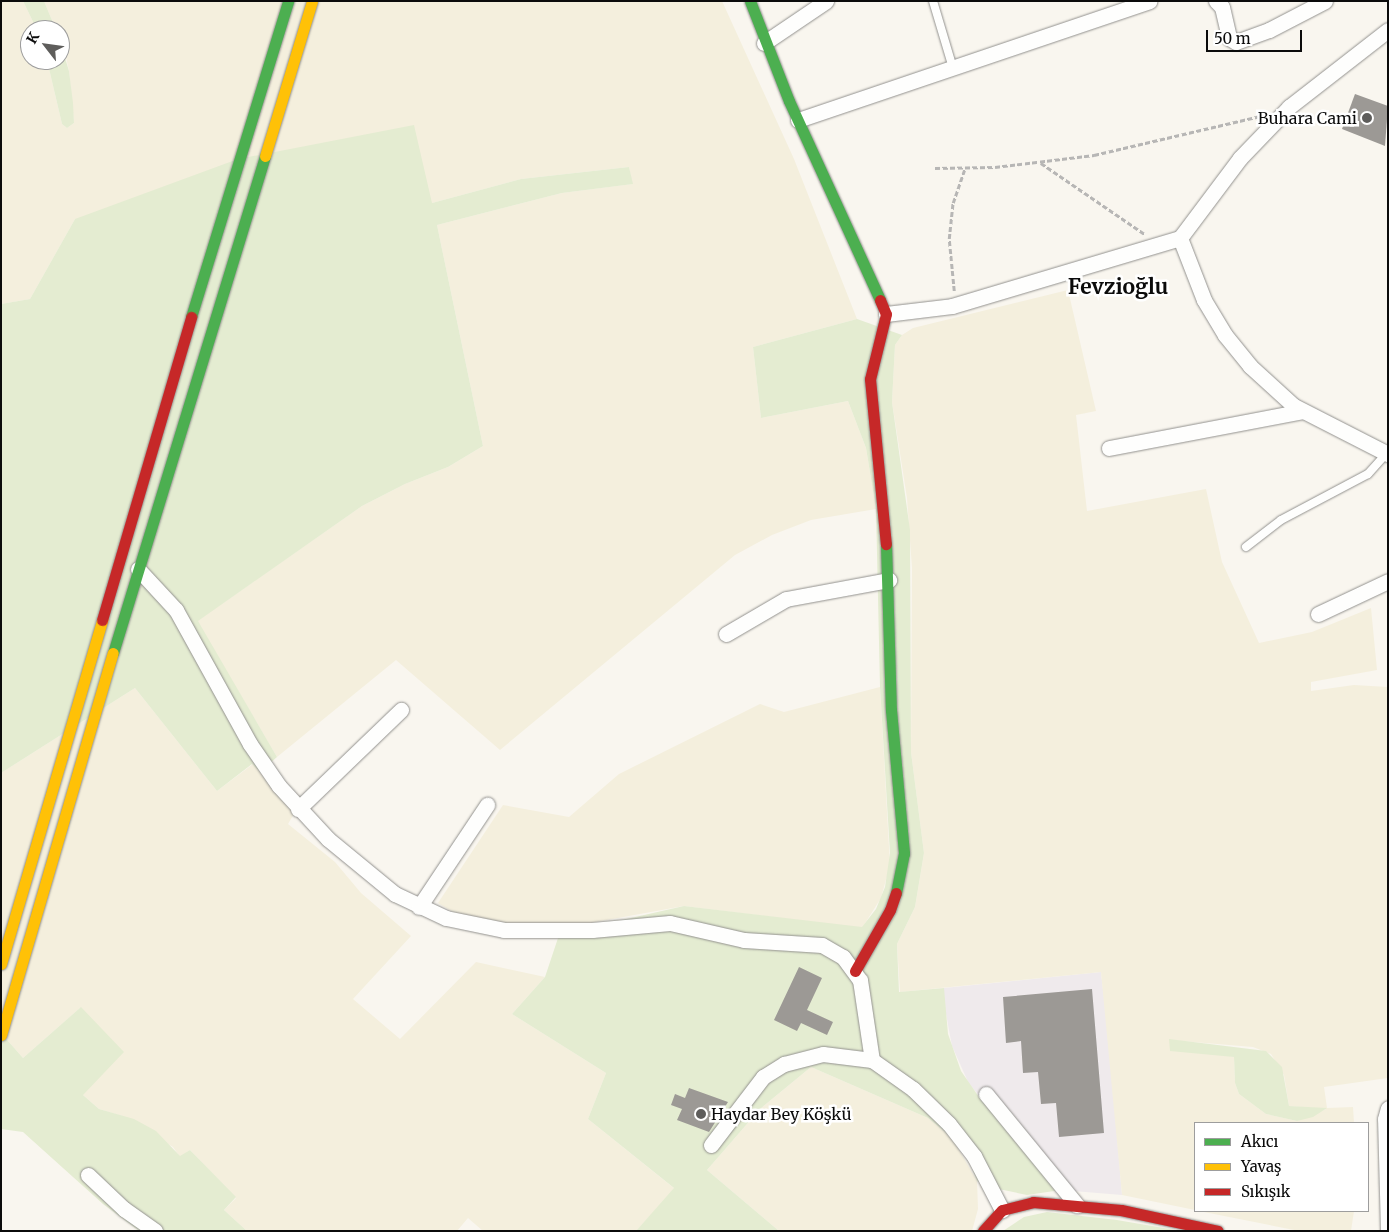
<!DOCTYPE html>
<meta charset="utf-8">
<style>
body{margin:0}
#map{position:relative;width:1389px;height:1232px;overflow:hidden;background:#f9f6ef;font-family:Merriweather,serif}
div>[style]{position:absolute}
.industrial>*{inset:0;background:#efeaec}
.farmland>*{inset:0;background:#f4efdd}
.green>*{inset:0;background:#e4ecd1}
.building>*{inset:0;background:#9c9995}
.path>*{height:2.5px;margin-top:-1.25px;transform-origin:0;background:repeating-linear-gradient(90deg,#b7b6b5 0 5px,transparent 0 7.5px)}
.roads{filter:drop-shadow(0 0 1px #92918e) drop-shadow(0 0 1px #92918e)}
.lane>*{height:8px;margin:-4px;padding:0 4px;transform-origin:4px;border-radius:4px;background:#fefefd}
.street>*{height:15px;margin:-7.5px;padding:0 7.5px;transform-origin:7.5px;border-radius:7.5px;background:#fefefd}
.fast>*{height:11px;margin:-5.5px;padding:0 5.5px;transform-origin:5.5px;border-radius:5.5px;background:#4caf50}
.slow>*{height:11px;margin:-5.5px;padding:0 5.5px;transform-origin:5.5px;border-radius:5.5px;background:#ffc107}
.jam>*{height:11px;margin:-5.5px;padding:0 5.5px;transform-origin:5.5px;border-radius:5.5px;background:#c62828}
.dots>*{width:14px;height:14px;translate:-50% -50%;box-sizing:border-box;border:2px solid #fff;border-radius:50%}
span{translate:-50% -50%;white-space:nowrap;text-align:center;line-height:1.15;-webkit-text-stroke:5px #fff;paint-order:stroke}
.poi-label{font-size:16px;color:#0b0b0b}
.right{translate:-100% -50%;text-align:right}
.left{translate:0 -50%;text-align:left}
.district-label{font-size:21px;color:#0b0b0b;font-weight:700}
.frame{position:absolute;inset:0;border:2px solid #0b0b0b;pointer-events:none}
.legend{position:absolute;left:1194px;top:1122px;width:175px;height:90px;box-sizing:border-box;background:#fff;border:1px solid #9d9d9d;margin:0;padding:6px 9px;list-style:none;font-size:15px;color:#0b0b0b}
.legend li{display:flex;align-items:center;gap:10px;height:25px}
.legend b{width:25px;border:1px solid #9d9d9d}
.north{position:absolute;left:20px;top:20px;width:50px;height:50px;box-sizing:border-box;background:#fff;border:1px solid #9d9d9d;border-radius:50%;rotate:300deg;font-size:14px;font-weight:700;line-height:20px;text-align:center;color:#0b0b0b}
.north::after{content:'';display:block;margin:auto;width:18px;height:22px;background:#5e5d5b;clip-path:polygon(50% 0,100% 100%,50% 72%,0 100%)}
.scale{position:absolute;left:1206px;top:30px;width:96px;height:22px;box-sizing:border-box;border:2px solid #0b0b0b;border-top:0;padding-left:6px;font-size:15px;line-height:18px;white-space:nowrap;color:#0b0b0b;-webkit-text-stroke:4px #fff;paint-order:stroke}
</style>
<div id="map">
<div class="industrial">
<div style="clip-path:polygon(1101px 972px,1109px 1042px,1122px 1195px,1061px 1190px,969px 1084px,952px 1046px,944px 1003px,944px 988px)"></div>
</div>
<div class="farmland">
<div style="clip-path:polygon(23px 1px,37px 30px,30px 30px,30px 60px,47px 60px,62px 124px,67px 128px,74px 123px,69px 71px,60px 30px,56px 30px,44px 1px,722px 1px,794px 159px,857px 319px,753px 347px,761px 418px,848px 401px,866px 448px,876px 509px,811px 520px,772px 535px,735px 555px,500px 750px,396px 660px,277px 757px,197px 621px,362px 506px,405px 484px,448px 467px,483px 446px,437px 225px,562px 193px,632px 184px,629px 167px,521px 179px,432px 203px,75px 219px,30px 299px,1px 304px,1px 2px)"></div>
<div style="clip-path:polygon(evenodd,1068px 290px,1096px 411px,1076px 415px,1087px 511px,1206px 489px,1222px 562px,1259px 643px,1312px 632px,1371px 608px,1377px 670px,1311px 682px,1311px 691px,1354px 685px,1388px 687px,1388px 1078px,1324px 1087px,1327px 1108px,1353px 1107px,1354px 1123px,1195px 1123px,1195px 1210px,1122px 1195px,1101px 972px,900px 992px,897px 944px,915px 907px,924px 853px,911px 752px,912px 568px,907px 498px,892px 402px,895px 345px,902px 335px,913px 328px,1068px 290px,1169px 1040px,1253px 1047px,1271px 1054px,1284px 1075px,1289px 1106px,1326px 1109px,1297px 1121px,1266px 1114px,1239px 1094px,1235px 1083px,1234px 1057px,1169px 1040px)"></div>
<div style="clip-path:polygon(880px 687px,890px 865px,881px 898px,862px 928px,684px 906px,590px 923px,504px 925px,458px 915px,438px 903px,503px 805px,569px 817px,619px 774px,760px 704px,784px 712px)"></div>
<div style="clip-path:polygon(135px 688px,217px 791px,253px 764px,295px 812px,288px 824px,335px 862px,361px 893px,411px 936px,353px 999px,400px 1039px,476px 962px,545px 977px,512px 1014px,606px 1073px,588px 1119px,675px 1189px,636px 1231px,483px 1231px,468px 1218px,457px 1231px,247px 1231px,224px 1210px,236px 1198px,190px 1150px,180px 1157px,173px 1147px,122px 1116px,99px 1109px,83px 1095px,80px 1008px,23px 1058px,1px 1033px,1px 773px)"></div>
<div style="clip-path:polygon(811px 1067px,928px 1118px,952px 1138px,977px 1181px,978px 1209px,972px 1231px,779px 1231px,707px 1170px,760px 1109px)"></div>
<div style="clip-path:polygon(1199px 1211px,1354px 1211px,1351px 1231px,1299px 1231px)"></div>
</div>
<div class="green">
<div style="clip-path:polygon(23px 1px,44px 1px,56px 30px,37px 30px)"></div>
<div style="clip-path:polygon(60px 41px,69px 71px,73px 103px,74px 123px,67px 128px,62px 124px,47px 60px,60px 60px)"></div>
<div style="clip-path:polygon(414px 125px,432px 203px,521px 179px,629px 167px,633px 184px,562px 193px,437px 225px,483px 446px,448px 467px,405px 484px,362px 506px,198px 621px,277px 757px,260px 772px,252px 764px,217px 791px,135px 688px,1px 773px,1px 304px,30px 299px,75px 219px,238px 159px)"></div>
<div style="clip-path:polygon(857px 319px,902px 335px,895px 345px,892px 402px,910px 530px,911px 752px,924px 853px,915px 907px,897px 944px,899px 992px,944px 988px,948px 1034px,961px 1071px,979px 1097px,1061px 1190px,1027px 1195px,989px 1187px,977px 1181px,969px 1161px,952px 1138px,928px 1118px,811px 1067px,760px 1109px,707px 1170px,779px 1231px,636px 1231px,674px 1188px,588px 1119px,606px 1073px,512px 1014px,545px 977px,562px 926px,622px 920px,684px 906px,862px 927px,876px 909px,885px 887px,890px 853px,880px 687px,876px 509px,866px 448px,848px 401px,761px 418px,753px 347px)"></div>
<div style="clip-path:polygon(81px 1007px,124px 1052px,83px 1095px,99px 1109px,134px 1119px,156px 1131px,180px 1156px,190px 1150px,236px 1197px,224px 1210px,247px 1231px,139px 1231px,103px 1204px,23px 1132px,1px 1129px,1px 1033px,23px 1058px)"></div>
<div style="clip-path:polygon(1169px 1039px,1266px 1051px,1282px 1067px,1289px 1106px,1327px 1108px,1313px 1117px,1297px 1121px,1266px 1114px,1239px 1094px,1235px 1083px,1234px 1057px,1170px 1051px)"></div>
<div style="clip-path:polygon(1047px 1212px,1117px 1220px,1181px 1231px,1003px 1231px,1024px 1217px)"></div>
</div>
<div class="building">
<div style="clip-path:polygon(1355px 94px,1388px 106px,1385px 146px,1342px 129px)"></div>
<div style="clip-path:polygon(799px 967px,822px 978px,807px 1010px,833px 1022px,827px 1035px,801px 1023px,797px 1031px,774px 1020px)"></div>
<div style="clip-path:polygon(1092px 989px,1104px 1133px,1059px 1137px,1056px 1103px,1041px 1104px,1038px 1072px,1023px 1073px,1021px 1041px,1006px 1043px,1003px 997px)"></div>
<div style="clip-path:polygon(689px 1088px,728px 1102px,709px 1132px,677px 1120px,682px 1109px,671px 1105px,675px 1094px,685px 1098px)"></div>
</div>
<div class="path">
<div style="left:1041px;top:163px;width:127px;rotate:34.4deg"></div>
<div style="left:935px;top:168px;width:60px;rotate:-1deg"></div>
<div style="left:995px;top:167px;width:100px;rotate:-6.9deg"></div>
<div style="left:1094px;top:155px;width:171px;rotate:-13.2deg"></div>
<div style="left:954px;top:291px;width:52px;rotate:-95.5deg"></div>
<div style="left:949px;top:239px;width:36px;rotate:-84deg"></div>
<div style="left:953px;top:203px;width:37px;rotate:-71deg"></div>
</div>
<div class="roads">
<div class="lane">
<div style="left:933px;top:1px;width:70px;rotate:73.4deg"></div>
<div style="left:1246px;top:547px;width:44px;rotate:-37.6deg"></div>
<div style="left:1281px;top:520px;width:98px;rotate:-27.9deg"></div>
<div style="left:1368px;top:474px;width:28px;rotate:-48deg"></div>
</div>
<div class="street">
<div style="left:1216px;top:1px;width:8px;rotate:45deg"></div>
<div style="left:1222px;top:7px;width:32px;rotate:77deg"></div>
<div style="left:1229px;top:38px;width:8px;rotate:30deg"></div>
<div style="left:1236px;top:42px;width:35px;rotate:-20deg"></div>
<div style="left:1269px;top:30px;width:63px;rotate:-27.4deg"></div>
<div style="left:764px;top:43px;width:75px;rotate:-34.1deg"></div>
<div style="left:798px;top:120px;width:371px;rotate:-18.7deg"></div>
<div style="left:1180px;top:238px;width:66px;rotate:68.8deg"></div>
<div style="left:1204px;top:300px;width:41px;rotate:59deg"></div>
<div style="left:1225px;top:335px;width:40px;rotate:51deg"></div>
<div style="left:1250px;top:366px;width:59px;rotate:42.3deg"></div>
<div style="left:1294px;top:406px;width:106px;rotate:27.1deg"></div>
<div style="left:886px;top:314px;width:66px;rotate:-6.9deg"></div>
<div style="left:952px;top:306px;width:238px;rotate:-16.6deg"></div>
<div style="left:1180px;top:238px;width:100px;rotate:-53.1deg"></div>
<div style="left:1240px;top:158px;width:71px;rotate:-46.1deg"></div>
<div style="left:1289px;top:107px;width:125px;rotate:-37.9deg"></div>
<div style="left:1109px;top:448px;width:197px;rotate:-10.8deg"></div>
<div style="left:138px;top:569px;width:56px;rotate:47.2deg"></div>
<div style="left:176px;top:610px;width:153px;rotate:61.1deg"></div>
<div style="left:250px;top:744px;width:51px;rotate:55.4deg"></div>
<div style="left:279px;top:786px;width:72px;rotate:47.2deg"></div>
<div style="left:328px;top:839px;width:87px;rotate:39.4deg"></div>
<div style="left:395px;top:894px;width:56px;rotate:25.2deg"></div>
<div style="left:446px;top:918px;width:59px;rotate:11.7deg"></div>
<div style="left:504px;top:930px;width:88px"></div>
<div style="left:592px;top:930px;width:78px;rotate:-5.1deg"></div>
<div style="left:670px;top:923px;width:76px;rotate:12.9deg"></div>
<div style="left:744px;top:940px;width:78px;rotate:3.7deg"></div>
<div style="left:822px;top:945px;width:24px;rotate:30deg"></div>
<div style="left:843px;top:957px;width:29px;rotate:54deg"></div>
<div style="left:860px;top:980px;width:81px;rotate:81.5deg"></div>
<div style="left:1318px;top:614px;width:77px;rotate:-25.2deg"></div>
<div style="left:726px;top:634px;width:69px;rotate:-30.3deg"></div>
<div style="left:786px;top:599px;width:105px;rotate:-10.5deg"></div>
<div style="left:298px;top:809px;width:143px;rotate:-43.9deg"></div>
<div style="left:419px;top:907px;width:123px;rotate:-56.3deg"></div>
<div style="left:986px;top:1094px;width:144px;rotate:50.7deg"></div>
<div style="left:711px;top:1145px;width:86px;rotate:-52.6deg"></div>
<div style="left:763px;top:1077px;width:25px;rotate:-32deg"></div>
<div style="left:784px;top:1064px;width:40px;rotate:-14.4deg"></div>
<div style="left:823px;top:1054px;width:49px;rotate:7deg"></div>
<div style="left:872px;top:1060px;width:50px;rotate:35.3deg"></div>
<div style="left:913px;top:1089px;width:50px;rotate:44.2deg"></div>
<div style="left:949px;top:1124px;width:41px;rotate:52deg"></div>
<div style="left:974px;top:1156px;width:61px;rotate:62.6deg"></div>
<div style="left:88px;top:1175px;width:50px;rotate:43.4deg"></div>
<div style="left:124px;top:1209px;width:38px;rotate:35deg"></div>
<div style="left:1388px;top:1231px;width:112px;rotate:-91.5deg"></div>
<div style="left:1385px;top:1119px;width:11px;rotate:-75deg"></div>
</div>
<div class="fast">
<div style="left:750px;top:1px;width:107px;rotate:68.7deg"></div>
<div style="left:789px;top:101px;width:219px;rotate:65.4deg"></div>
<div style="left:191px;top:317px;width:331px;rotate:-72.9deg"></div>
<div style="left:886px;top:544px;width:166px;rotate:88.3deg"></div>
<div style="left:891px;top:710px;width:144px;rotate:84.8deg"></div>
<div style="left:904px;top:853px;width:41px;rotate:101.3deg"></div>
<div style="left:113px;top:653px;width:520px;rotate:-72.99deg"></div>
</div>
<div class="slow">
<div style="left:265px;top:156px;width:162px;rotate:-73.1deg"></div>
<div style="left:1px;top:964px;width:359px;rotate:-73.6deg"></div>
<div style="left:1px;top:1035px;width:398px;rotate:-73.7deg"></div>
</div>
<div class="jam">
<div style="left:880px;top:300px;width:15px;rotate:67deg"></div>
<div style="left:886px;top:314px;width:67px;rotate:103.8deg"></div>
<div style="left:870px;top:379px;width:166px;rotate:84.5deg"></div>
<div style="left:102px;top:620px;width:316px;rotate:-73.6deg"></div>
<div style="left:855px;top:971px;width:70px;rotate:-60.2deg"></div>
<div style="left:890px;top:910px;width:18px;rotate:-71deg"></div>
<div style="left:983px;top:1231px;width:28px;rotate:-48deg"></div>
<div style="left:1002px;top:1210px;width:32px;rotate:-14deg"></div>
<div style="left:1033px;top:1202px;width:88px;rotate:5.2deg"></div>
<div style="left:1121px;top:1210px;width:99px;rotate:12.2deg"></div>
</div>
</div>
<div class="dots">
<div style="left:1367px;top:118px;background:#5e5d5b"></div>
<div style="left:701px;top:1114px;background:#5e5d5b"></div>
</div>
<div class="poi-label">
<span class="right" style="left:1357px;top:118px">Buhara Cami</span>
<span class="left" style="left:711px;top:1114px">Haydar Bey Köşkü</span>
</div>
<div class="district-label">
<span style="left:1118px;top:287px">Fevzioğlu</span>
</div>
<div class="frame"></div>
<ul class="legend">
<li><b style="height:6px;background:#4caf50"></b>Akıcı</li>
<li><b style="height:6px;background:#ffc107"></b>Yavaş</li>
<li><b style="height:6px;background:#c62828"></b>Sıkışık</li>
</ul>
<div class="north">K</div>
<div class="scale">50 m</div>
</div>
